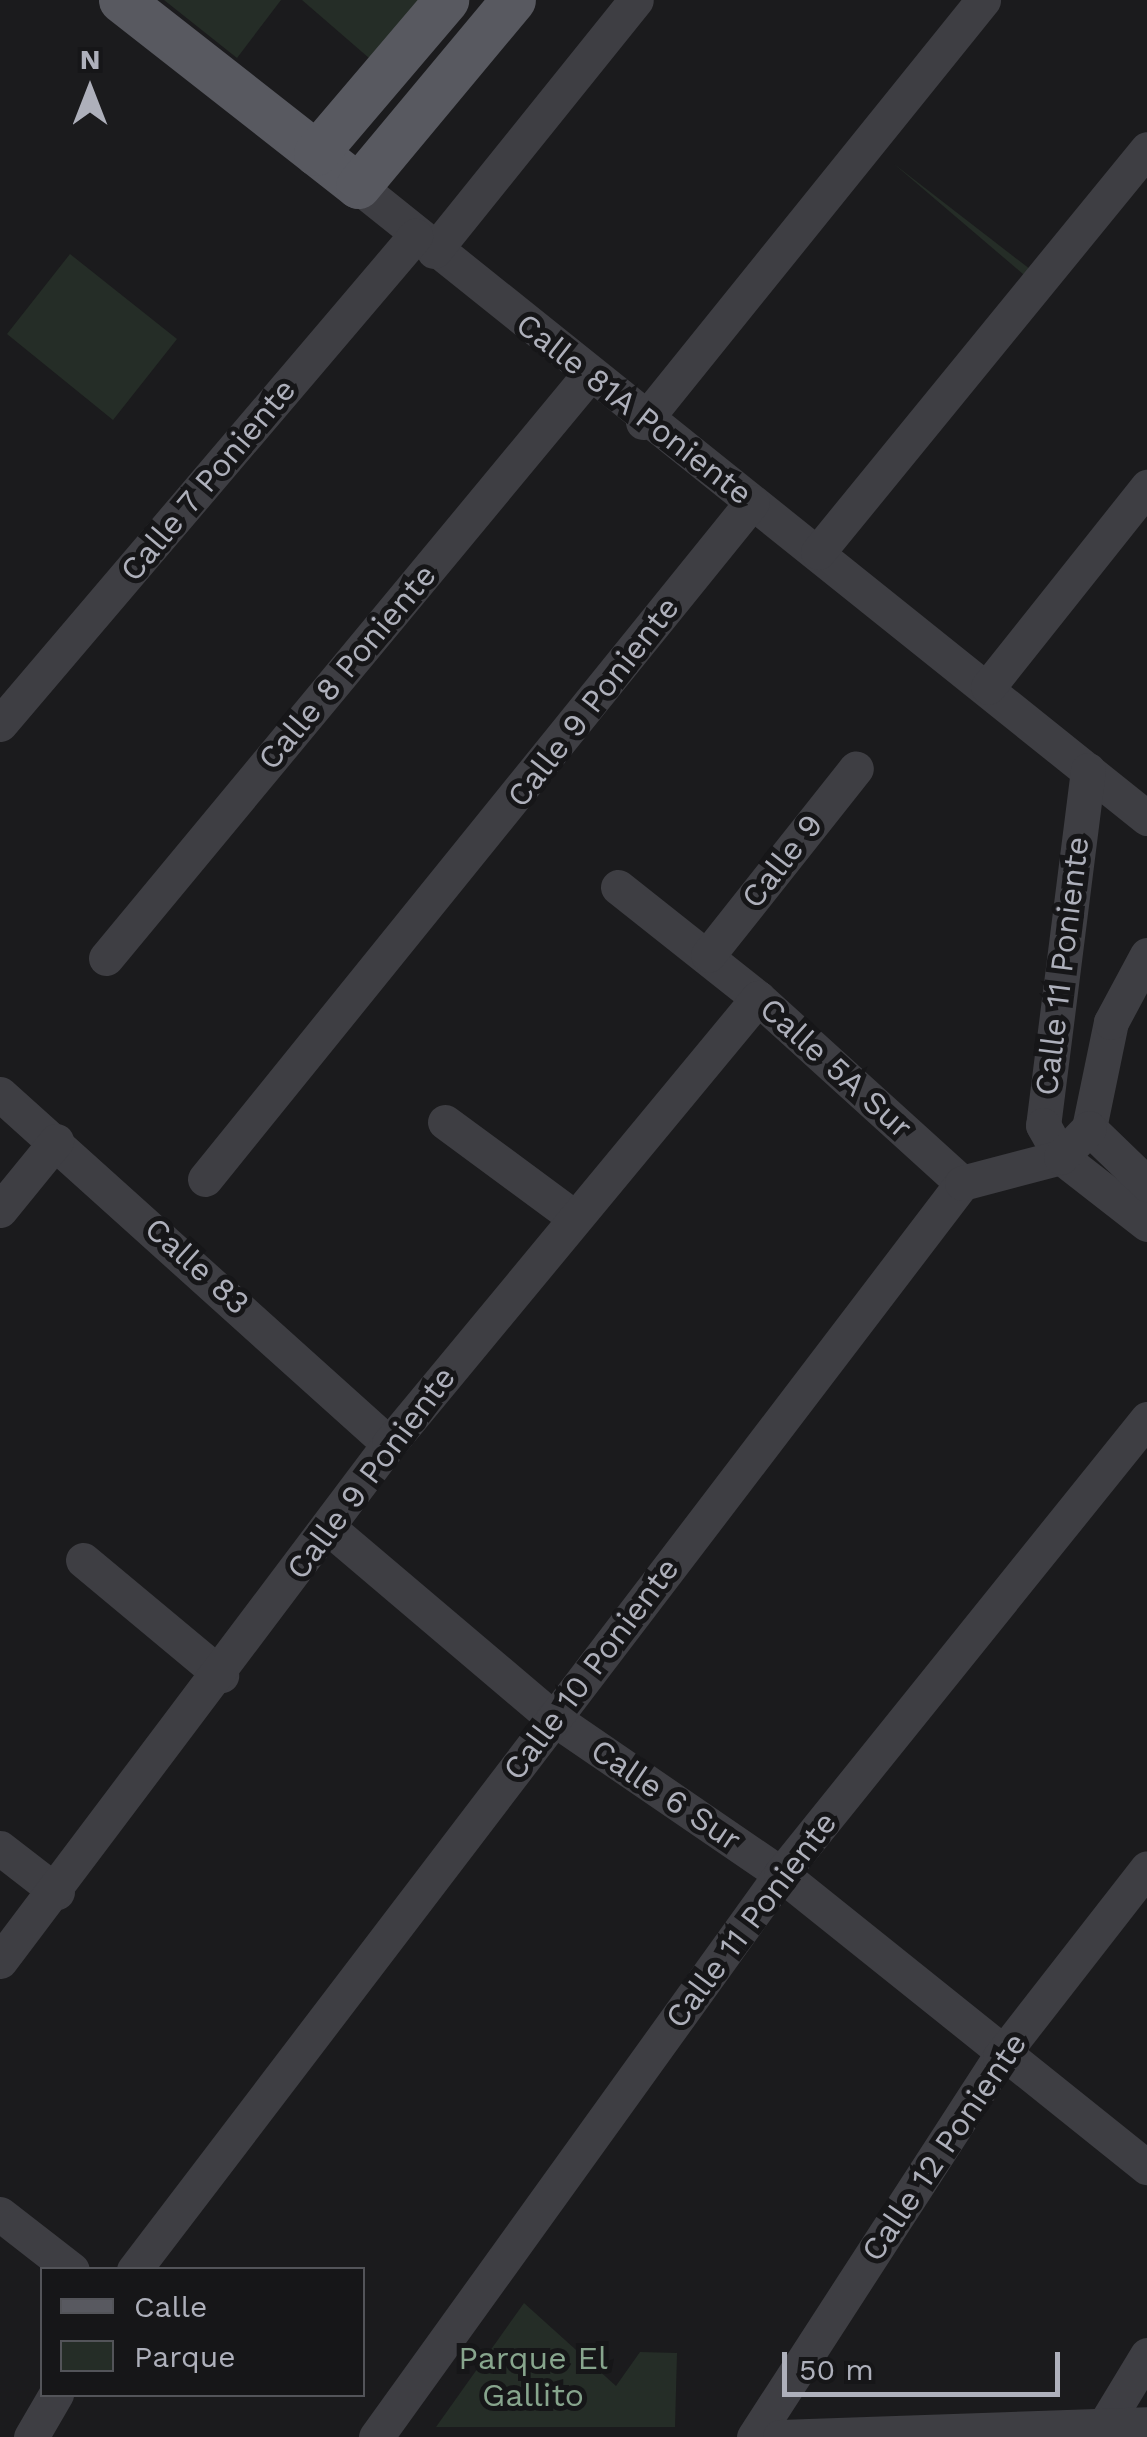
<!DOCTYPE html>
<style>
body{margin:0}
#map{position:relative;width:1147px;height:2437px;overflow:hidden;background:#1b1b1d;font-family:"Work Sans",sans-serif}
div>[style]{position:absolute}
.green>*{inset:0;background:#252d27}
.minor>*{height:35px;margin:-17.5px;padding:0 17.5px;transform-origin:17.5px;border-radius:17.5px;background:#3e3e43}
.major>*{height:45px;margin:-22.5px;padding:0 22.5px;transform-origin:22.5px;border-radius:22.5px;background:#585960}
span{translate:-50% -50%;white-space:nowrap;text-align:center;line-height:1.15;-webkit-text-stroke:10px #161618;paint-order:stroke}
.street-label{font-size:32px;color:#aeb0bb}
.park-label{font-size:32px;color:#87a58d}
.legend{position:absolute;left:40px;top:2267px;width:325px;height:130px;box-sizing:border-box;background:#161618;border:2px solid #535459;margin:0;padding:12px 18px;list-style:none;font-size:30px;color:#aeb0bb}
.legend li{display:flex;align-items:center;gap:20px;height:50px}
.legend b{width:50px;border:2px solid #535459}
.north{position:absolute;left:40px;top:40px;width:100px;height:100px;-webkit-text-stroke:8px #161618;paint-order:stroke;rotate:0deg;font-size:28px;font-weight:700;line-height:40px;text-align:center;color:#aeb0bb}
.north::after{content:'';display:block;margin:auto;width:35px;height:45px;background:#aeb0bb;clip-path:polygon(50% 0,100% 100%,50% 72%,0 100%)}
.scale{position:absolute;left:782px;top:2352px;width:278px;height:45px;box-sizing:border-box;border:5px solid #aeb0bb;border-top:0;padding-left:12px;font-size:30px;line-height:35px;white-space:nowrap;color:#aeb0bb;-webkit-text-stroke:8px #161618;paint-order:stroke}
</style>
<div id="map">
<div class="green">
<div style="clip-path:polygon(164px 0,281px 0,237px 58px)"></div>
<div style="clip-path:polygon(302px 0,421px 0,369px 58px)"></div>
<div style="clip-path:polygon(894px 164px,1044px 280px,1037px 286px)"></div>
<div style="clip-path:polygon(70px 254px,177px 339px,113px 420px,7px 334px)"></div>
<div style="clip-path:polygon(524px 2303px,616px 2386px,640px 2352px,677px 2353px,675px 2427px,436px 2427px)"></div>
</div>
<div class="minor">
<div style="left:358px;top:186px;width:1011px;rotate:38.7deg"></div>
<div style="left:434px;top:251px;width:322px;rotate:-51.2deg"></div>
<div style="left:643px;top:422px;width:542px;rotate:-51.14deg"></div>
<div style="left:818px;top:552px;width:520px;rotate:-50.77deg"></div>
<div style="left:988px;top:687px;width:256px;rotate:-51.5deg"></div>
<div style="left:0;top:724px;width:641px;rotate:-49.62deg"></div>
<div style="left:1088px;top:770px;width:358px;rotate:97.2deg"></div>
<div style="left:1043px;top:1125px;width:37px;rotate:61deg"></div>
<div style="left:1061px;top:1157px;width:109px;rotate:37.9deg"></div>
<div style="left:618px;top:887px;width:179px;rotate:38.4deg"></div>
<div style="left:758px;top:998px;width:275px;rotate:42.2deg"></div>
<div style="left:708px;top:955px;width:238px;rotate:-51.6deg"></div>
<div style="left:106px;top:958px;width:756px;rotate:-50.37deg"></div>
<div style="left:0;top:1094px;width:523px;rotate:41.98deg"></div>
<div style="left:445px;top:1122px;width:155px;rotate:36.4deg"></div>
<div style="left:1089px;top:1128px;width:108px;rotate:-78.3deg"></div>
<div style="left:1111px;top:1022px;width:76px;rotate:-61.8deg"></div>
<div style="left:1089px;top:1128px;width:81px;rotate:44deg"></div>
<div style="left:205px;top:1179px;width:870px;rotate:-51.06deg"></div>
<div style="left:0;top:1210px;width:89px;rotate:-50.9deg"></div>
<div style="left:330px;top:1529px;width:292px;rotate:40.3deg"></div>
<div style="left:553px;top:1718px;width:276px;rotate:34.4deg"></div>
<div style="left:781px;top:1874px;width:469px;rotate:38.7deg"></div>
<div style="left:83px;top:1560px;width:180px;rotate:39.8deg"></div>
<div style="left:0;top:1848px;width:72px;rotate:37.7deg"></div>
<div style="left:0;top:1961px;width:647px;rotate:-53.04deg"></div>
<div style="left:389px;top:1444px;width:579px;rotate:-50.4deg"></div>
<div style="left:0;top:2214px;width:91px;rotate:37.9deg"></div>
<div style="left:134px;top:2270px;width:1366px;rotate:-52.7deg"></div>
<div style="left:962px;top:1183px;width:102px;rotate:-14.7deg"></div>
<div style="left:1061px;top:1157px;width:40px;rotate:-46deg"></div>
<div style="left:1104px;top:2426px;width:83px;rotate:-58.8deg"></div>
<div style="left:31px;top:2437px;width:50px;rotate:-59.8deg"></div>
<div style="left:376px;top:2437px;width:694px;rotate:-54.27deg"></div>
<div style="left:781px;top:1874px;width:584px;rotate:-51.19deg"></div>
<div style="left:754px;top:2437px;width:453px;rotate:-57.1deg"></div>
<div style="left:1000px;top:2057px;width:239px;rotate:-52.1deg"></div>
<div style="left:780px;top:2437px;width:367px;rotate:-2deg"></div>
</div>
<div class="major">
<div style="left:121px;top:0;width:301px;rotate:38.1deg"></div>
<div style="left:358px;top:186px;width:242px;rotate:-50.2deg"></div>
<div style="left:316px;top:153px;width:201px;rotate:-49.6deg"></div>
</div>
<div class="street-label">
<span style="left:634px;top:409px;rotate:38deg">Calle 81A Poniente</span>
<span style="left:208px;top:480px;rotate:-50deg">Calle 7 Poniente</span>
<span style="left:347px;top:667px;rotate:-50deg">Calle 8 Poniente</span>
<span style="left:593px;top:702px;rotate:-52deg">Calle 9 Poniente</span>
<span style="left:782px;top:861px;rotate:-52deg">Calle 9</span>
<span style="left:1062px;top:966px;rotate:-83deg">Calle 11 Poniente</span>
<span style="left:836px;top:1068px;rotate:42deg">Calle 5A Sur</span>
<span style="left:197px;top:1266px;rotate:42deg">Calle 83</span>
<span style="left:371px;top:1473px;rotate:-53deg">Calle 9 Poniente</span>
<span style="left:591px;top:1669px;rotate:-53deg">Calle 10 Poniente</span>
<span style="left:666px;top:1795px;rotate:34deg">Calle 6 Sur</span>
<span style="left:751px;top:1920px;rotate:-53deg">Calle 11 Poniente</span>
<span style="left:944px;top:2147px;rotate:-56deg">Calle 12 Poniente</span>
</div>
<div class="park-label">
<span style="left:533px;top:2377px">Parque El<br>Gallito</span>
</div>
<ul class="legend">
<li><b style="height:12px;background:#585960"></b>Calle</li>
<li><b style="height:28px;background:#252d27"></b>Parque</li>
</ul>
<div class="north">N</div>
<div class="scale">50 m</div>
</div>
